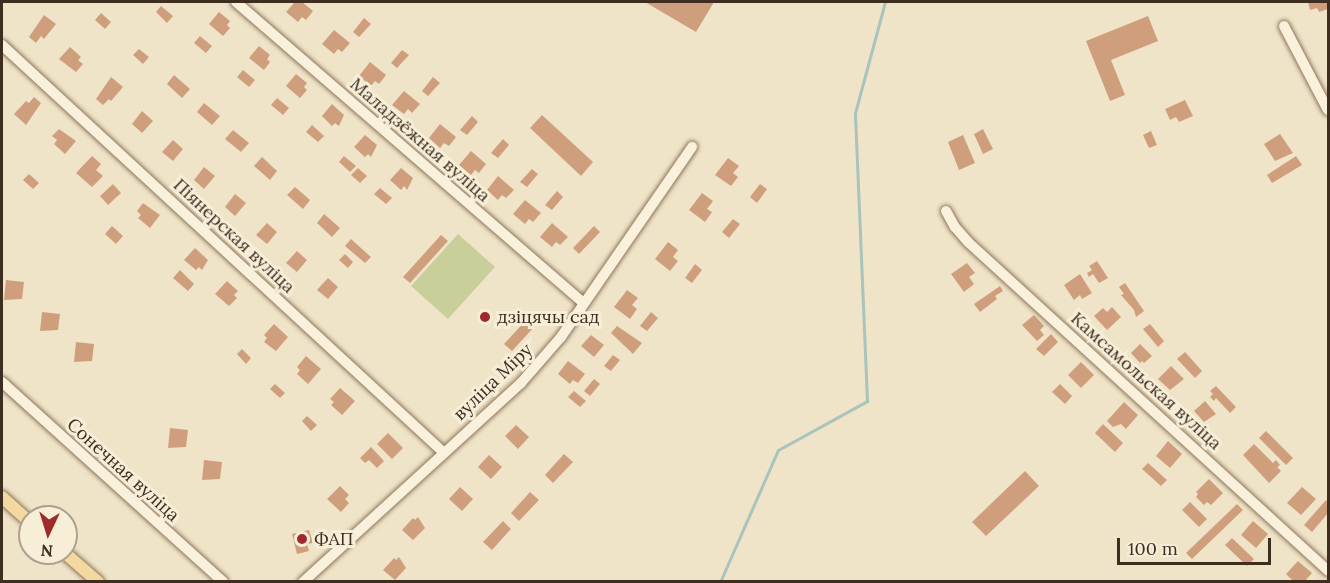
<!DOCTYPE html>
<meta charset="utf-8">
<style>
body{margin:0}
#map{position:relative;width:1330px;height:583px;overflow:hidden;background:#f0e4c8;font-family:Lora,serif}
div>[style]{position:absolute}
.green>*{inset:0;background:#c9cf9b}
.stream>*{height:3px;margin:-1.5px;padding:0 1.5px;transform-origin:1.5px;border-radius:1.5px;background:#a9c4bc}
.building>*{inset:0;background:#cf9f7d}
.roads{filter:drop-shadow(0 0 2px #8d765c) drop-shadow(0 0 2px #8d765c)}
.minor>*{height:10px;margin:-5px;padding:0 5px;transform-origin:5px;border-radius:5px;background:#faf1dc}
.major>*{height:12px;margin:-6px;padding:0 6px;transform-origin:6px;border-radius:6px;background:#f3d9a0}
.dots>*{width:16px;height:16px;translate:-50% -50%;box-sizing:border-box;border:3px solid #f7eed8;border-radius:50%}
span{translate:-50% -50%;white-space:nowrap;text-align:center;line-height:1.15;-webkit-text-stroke:6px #f7eed8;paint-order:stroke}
.street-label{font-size:18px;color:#3d2e20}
.poi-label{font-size:18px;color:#3d2e20}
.left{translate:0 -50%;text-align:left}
.frame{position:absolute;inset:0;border:3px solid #3d2e20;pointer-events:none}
.north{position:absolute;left:18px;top:505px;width:60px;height:60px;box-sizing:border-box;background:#f7eed8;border:2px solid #ada18e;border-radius:50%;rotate:184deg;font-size:16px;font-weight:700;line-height:24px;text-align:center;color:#3d2e20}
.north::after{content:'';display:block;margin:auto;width:21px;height:27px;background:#9e2a2b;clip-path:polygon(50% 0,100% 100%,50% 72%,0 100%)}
.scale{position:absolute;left:1117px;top:538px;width:154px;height:27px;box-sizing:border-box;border:3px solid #3d2e20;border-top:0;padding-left:8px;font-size:18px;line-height:21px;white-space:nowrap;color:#3d2e20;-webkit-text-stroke:4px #f7eed8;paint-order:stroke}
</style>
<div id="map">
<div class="green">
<div style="clip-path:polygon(458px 234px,495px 267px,448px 319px,411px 286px)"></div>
</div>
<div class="stream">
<div style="left:720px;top:582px;width:144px;rotate:-66.3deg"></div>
<div style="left:778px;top:450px;width:102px;rotate:-28.8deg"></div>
<div style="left:867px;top:401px;width:288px;rotate:-92.4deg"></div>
<div style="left:855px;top:113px;width:115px;rotate:-74.9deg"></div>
</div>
<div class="building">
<div style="clip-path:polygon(295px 2px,302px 2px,313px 11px,306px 20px,302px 17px,298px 22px,286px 12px)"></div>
<div style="clip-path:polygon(645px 2px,714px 2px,696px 32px)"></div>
<div style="clip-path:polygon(1308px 2px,1328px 2px,1328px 9px,1319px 12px,1317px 8px,1310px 10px)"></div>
<div style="clip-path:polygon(161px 6px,173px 16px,167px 23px,156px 12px)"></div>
<div style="clip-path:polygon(219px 12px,230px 21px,227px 25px,230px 28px,223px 36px,209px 24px)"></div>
<div style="clip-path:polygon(101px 13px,111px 22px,105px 29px,95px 20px)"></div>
<div style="clip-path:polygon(44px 15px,56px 24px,44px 39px,41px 36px,36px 43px,29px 37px)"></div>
<div style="clip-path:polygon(1148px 16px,1158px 41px,1111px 60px,1125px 95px,1110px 101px,1086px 41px)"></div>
<div style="clip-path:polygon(364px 18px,371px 24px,359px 37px,353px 32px)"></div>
<div style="clip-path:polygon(334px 30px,350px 43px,342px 52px,338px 49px,334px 54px,322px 44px)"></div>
<div style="clip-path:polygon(200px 36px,212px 46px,206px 53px,194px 43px)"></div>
<div style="clip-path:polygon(259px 46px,270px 55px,267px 59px,270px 62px,264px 70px,249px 58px)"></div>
<div style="clip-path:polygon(70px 47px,81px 57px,78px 60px,83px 64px,76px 72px,59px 59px)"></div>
<div style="clip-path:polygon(139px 49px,149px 57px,143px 64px,133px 55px)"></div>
<div style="clip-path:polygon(402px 50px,409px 55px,397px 68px,391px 63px)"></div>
<div style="clip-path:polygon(370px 62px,386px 75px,379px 84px,375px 81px,371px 86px,359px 76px)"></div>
<div style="clip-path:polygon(243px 70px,255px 80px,249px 87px,237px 77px)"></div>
<div style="clip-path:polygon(296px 74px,307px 83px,304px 87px,307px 90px,300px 98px,286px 86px)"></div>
<div style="clip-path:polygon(174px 75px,190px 89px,182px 98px,167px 84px)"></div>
<div style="clip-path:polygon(111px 77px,123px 87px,111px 101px,109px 99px,103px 105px,96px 99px)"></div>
<div style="clip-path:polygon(433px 77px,440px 83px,428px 96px,422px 91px)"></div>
<div style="clip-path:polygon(404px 91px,420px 104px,412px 113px,408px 109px,404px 114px,392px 105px)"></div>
<div style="clip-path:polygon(34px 97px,41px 103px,26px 125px,14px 114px,26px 101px,29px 103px)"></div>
<div style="clip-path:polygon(277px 98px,289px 108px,283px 115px,271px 105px)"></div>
<div style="clip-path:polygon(1185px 100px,1193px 116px,1179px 122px,1176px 117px,1170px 120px,1165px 109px)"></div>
<div style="clip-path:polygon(204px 103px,220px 116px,212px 125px,197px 112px)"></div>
<div style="clip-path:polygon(332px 104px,344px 115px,339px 126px,335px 123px,332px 126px,322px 116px)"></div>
<div style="clip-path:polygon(142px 111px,153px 121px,142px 133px,132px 124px)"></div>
<div style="clip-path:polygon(542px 115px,593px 162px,581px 176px,530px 128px)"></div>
<div style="clip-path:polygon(472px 116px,478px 122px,467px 135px,460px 130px)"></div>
<div style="clip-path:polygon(440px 124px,456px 137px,449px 146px,444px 143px,440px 148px,429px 138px)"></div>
<div style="clip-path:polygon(312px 125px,324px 136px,318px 142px,306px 132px)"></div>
<div style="clip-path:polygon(59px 129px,76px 141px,65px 154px,54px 144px,57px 140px,52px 136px)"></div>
<div style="clip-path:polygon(983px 129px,993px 149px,983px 154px,974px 134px)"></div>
<div style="clip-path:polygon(233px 130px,249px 143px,241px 152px,225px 139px)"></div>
<div style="clip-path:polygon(1151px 131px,1157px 145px,1149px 148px,1143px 135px)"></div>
<div style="clip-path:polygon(1280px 134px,1293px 153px,1275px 161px,1264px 144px)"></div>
<div style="clip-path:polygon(365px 135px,377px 145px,371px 157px,368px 154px,365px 157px,354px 147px)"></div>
<div style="clip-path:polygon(963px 135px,975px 163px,959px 170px,948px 142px)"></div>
<div style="clip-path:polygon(503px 139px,509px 145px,498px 158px,491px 153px)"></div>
<div style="clip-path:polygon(173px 140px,183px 149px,173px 161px,162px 152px)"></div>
<div style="clip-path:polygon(471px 151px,486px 164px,479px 173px,475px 170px,471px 175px,459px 165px)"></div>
<div style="clip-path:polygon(92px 156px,101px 164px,96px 170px,103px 176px,92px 187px,76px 173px)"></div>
<div style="clip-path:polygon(344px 156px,356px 166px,350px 172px,339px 162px)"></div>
<div style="clip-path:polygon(1296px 156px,1302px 165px,1272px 183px,1267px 175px)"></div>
<div style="clip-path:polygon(262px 157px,277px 171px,270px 180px,254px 166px)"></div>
<div style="clip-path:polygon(728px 158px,739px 166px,733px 173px,738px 177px,731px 186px,715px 175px)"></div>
<div style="clip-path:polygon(204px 167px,215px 176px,204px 189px,194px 180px)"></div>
<div style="clip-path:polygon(358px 168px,367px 176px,360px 183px,351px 175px)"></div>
<div style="clip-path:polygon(401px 168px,413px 178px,407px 190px,404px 186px,401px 190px,390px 180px)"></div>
<div style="clip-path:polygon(532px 169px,538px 174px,527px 187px,520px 182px)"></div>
<div style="clip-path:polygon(29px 174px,39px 183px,33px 189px,23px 180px)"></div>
<div style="clip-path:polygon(498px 176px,514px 190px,506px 198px,502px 195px,498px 200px,487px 190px)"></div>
<div style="clip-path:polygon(113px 184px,121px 193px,108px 205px,100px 196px)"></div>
<div style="clip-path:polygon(760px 184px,767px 189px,757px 203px,750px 197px)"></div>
<div style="clip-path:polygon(295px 187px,310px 200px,303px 209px,287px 195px)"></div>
<div style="clip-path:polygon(380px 188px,392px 198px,386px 204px,374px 194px)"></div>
<div style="clip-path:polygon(557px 191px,563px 197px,552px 210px,545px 205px)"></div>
<div style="clip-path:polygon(702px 193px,713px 201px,707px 209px,712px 212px,705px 222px,689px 210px)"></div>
<div style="clip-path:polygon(235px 194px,246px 203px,235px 216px,225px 207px)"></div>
<div style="clip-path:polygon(525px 200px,541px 213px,533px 222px,529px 219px,525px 224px,513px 214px)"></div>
<div style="clip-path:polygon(143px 203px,160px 215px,150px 228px,138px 218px,141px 215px,137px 211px)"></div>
<div style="clip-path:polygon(324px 214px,340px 228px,332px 237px,317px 223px)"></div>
<div style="clip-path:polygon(733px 219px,740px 224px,729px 238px,722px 232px)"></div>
<div style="clip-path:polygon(267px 223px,277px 232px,267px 244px,256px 235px)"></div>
<div style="clip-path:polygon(552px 223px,568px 237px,560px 245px,556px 242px,552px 247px,540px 237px)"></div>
<div style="clip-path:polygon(112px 226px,123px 236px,116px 244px,105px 234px)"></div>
<div style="clip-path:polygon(594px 226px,600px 232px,579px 254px,573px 248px)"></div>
<div style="clip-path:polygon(441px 235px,448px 241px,410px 283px,403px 277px)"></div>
<div style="clip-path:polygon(351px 239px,371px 257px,365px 263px,345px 246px)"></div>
<div style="clip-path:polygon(668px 242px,678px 250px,673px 257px,678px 261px,670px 271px,655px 259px)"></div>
<div style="clip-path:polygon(195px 248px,208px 260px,202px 270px,199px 267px,196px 270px,184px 260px)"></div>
<div style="clip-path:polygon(297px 251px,307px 260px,297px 272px,286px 263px)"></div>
<div style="clip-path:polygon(345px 254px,353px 262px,348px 268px,339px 260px)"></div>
<div style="clip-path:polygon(1097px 261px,1108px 278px,1099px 283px,1093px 274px,1089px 277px,1087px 273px,1092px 270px,1089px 266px)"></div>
<div style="clip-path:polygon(967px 263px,975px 273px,969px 277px,974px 284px,964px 292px,951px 274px)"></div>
<div style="clip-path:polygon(695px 264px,702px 270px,692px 283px,685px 278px)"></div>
<div style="clip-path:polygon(180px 270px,194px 284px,188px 291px,173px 278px)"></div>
<div style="clip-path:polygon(1080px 274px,1092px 293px,1082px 299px,1080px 295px,1074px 300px,1064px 285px)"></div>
<div style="clip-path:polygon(328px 278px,338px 287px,328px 299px,317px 290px)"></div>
<div style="clip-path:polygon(6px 280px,24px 282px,22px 299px,4px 300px)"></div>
<div style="clip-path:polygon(227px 281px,238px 291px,234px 295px,237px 298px,229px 306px,215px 294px)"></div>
<div style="clip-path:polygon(1125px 283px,1144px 311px,1136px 317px,1134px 310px,1121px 295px,1124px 294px,1119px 287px)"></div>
<div style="clip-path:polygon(1000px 286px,1003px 291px,995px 296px,997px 299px,980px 312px,974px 304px)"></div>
<div style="clip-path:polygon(627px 290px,638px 298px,632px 305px,637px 309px,630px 319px,614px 307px)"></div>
<div style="clip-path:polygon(1112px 307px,1121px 317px,1107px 330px,1094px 316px,1103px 308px,1107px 312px)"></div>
<div style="clip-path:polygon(42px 312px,60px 314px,58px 330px,40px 331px)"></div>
<div style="clip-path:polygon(651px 312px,658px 318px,647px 331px,640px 326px)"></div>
<div style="clip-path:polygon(1034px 315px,1044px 326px,1040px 330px,1044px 335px,1037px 341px,1022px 325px)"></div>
<div style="clip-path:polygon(527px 319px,535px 326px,512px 351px,504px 344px)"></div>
<div style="clip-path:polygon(274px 324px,288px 337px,276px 351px,264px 342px,267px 338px,264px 335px)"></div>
<div style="clip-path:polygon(1150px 324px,1164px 341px,1158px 347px,1143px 329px)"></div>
<div style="clip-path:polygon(617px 326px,642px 343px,633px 354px,611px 333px)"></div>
<div style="clip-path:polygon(1051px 334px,1058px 342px,1044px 356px,1036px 349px)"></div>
<div style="clip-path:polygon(591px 335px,604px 345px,594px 357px,581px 346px)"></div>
<div style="clip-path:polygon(76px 342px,94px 344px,92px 361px,74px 362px)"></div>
<div style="clip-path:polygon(1140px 344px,1152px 356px,1144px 363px,1142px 361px,1140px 363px,1131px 353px)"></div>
<div style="clip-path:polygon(242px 349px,251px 358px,246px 364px,237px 354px)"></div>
<div style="clip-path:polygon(1185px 352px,1202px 371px,1195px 378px,1177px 359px)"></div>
<div style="clip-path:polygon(613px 355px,620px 360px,611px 371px,604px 366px)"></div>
<div style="clip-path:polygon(306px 356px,321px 369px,308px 384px,297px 374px,300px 370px,297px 367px)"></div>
<div style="clip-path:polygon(568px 361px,585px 374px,578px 383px,573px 380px,570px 384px,558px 374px)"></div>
<div style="clip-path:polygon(1081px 362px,1094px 375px,1081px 388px,1068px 375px)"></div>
<div style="clip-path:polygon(1171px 366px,1184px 379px,1170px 390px,1158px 379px)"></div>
<div style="clip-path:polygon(594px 379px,600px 384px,590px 396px,584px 391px)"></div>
<div style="clip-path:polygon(275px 384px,285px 393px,280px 398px,270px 389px)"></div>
<div style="clip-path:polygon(1060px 384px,1072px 396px,1065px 404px,1052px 392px)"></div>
<div style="clip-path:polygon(1216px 386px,1236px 407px,1230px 413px,1216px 398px,1214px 401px,1210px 397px,1213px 394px,1210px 391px)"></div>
<div style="clip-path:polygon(340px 388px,355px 401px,342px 415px,331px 405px,334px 402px,330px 399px)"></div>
<div style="clip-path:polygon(574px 391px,586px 401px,580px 407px,568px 397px)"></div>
<div style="clip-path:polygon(1205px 401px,1216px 414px,1204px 422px,1194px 411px)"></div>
<div style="clip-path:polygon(1124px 402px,1138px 415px,1126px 429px,1121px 424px,1113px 427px,1107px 421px)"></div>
<div style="clip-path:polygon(307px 416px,317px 425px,311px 431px,302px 421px)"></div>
<div style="clip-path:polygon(1103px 424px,1123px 443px,1115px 452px,1095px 433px)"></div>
<div style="clip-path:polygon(516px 425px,529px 437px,518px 449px,505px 436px)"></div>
<div style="clip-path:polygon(170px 428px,188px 430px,186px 447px,168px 448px)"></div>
<div style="clip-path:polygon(1266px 431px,1293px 458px,1286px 465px,1259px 438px)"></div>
<div style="clip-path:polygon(388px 433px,403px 448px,392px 459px,377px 444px)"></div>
<div style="clip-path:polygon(1168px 441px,1182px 454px,1170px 468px,1156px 456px)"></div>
<div style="clip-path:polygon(1254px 444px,1273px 463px,1276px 460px,1280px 465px,1277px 467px,1281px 471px,1269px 483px,1243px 455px)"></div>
<div style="clip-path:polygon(371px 447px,384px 461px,377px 468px,369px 460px,365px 463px,360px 458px)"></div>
<div style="clip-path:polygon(564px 454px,573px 462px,553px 483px,545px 475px)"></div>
<div style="clip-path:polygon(489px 455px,502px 467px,491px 479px,478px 467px)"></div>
<div style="clip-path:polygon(204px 460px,222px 462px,220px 479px,202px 480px)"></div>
<div style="clip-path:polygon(1148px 463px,1167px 480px,1161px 486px,1142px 469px)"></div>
<div style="clip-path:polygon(1025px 471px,1039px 486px,986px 536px,972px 522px)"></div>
<div style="clip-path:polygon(1209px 479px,1223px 493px,1211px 505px,1207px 502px,1204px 505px,1196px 497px,1198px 494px,1196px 492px)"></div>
<div style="clip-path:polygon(340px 486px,349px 495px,345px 499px,349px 503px,341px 512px,327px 499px)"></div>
<div style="clip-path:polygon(460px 487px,473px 499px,462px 511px,449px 499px)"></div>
<div style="clip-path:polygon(1302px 487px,1316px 499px,1301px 515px,1287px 503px)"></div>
<div style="clip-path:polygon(530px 492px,539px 500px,519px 521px,511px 513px)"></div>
<div style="clip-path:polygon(1326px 500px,1328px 503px,1328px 513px,1312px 532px,1304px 525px)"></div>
<div style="clip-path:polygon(1190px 502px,1207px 519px,1199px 527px,1182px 510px)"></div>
<div style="clip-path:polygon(1237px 504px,1243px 510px,1192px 559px,1186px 553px)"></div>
<div style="clip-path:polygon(418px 517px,425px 528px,413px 540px,402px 530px,413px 518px,415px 520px)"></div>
<div style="clip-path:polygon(503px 521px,511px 529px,492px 550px,483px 542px)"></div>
<div style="clip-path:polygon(1253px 521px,1268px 534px,1256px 548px,1241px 535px)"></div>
<div style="clip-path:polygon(309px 530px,313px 543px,307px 544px,309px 551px,297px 554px,292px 534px)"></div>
<div style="clip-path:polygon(1232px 538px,1254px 559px,1247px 566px,1225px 545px)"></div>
<div style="clip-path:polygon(399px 557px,406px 568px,395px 580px,383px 570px,394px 558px,396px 560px)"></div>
<div style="clip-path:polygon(1298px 561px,1312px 573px,1304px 582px,1294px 582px,1286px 574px)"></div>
</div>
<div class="roads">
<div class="minor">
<div style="left:236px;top:2px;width:459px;rotate:40.9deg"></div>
<div style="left:1284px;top:26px;width:95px;rotate:62.4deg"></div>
<div style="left:2px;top:45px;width:600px;rotate:42.7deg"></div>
<div style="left:946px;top:211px;width:18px;rotate:61deg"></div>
<div style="left:955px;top:227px;width:20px;rotate:49deg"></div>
<div style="left:968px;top:242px;width:488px;rotate:42.4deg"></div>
<div style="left:2px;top:382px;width:298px;rotate:42.1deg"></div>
<div style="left:303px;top:582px;width:295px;rotate:-42.4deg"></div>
<div style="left:521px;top:383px;width:61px;rotate:-49deg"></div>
<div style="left:561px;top:337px;width:231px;rotate:-55.4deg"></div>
</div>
<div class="major">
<div style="left:2px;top:497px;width:38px;rotate:42deg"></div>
<div style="left:65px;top:553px;width:44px;rotate:41.3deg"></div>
</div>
</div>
<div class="dots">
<div style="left:485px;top:317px;background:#9e2a2b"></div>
<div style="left:302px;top:539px;background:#9e2a2b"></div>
</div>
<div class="street-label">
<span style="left:420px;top:140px;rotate:41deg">Маладзёжная вуліца</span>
<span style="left:234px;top:236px;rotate:43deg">Піянерская вуліца</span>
<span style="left:1146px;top:381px;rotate:42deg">Камсамольская вуліца</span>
<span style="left:493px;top:382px;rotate:-44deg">вуліца Міру</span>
<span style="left:123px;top:470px;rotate:42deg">Сонечная вуліца</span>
</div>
<div class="poi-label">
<span class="left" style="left:497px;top:317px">дзіцячы сад</span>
<span class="left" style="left:314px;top:539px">ФАП</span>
</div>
<div class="frame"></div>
<div class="north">N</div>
<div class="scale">100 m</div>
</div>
